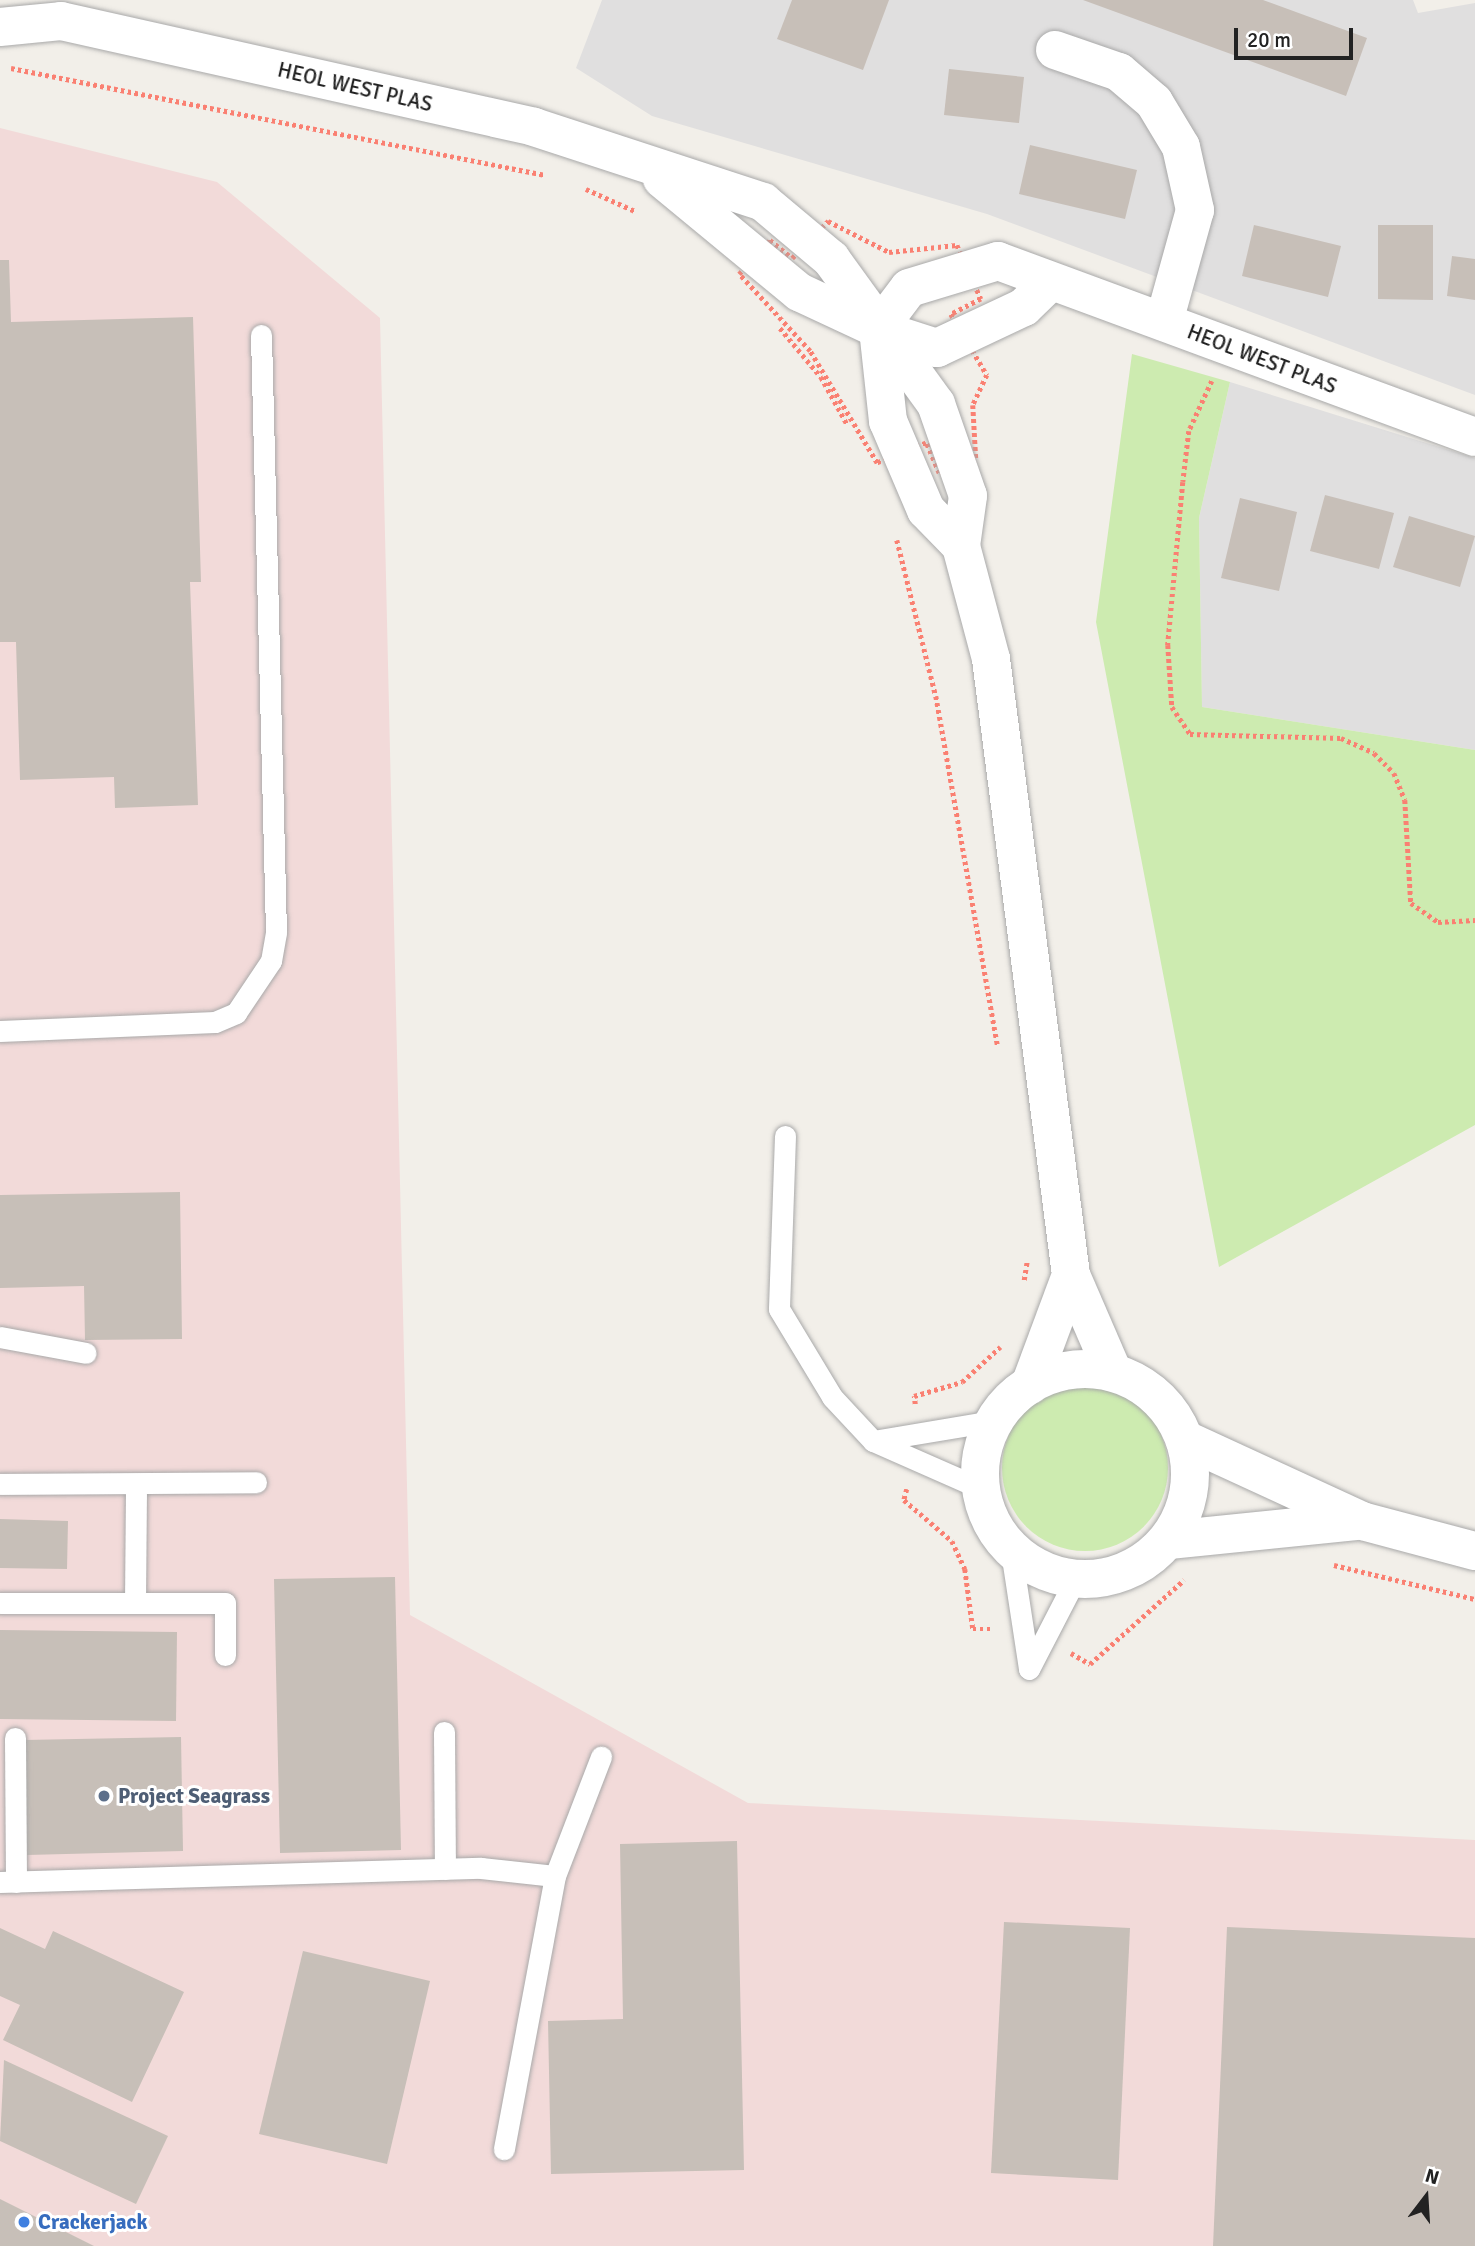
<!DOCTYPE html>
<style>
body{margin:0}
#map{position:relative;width:1475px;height:2246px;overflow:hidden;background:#f2efe9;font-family:Signika,sans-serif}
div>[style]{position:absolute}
.residential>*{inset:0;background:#e0dfdf}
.commercial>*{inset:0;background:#f2dad9}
.grass>*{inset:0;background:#cdebb0}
.round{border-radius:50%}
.building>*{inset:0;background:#c7bfb8}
.path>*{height:4.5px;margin-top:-2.25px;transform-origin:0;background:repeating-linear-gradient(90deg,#fa8072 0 3.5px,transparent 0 7px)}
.roads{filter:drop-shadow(0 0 2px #a9a9a9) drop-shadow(0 0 2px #a9a9a9)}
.service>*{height:21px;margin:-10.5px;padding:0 10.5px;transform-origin:10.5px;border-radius:10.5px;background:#fff}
.minor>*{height:38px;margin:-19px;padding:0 19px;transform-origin:19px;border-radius:19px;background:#fff}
.tertiary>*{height:38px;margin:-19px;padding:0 19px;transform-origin:19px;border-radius:19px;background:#fff}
.tertiary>.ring{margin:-19px;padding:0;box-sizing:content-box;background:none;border:38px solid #fff;border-radius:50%}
.dots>*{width:19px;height:19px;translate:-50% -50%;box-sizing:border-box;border:4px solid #fff;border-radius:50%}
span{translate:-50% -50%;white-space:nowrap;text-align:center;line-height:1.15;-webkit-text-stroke:6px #fff;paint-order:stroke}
.street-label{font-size:21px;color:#222}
.service-label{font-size:21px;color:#4e5e75;font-weight:700}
.left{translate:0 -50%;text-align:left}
.shop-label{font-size:21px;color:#366cbe;font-weight:700}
.north{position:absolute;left:1391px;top:2162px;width:70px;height:70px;-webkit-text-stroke:5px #fff;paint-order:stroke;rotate:17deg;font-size:19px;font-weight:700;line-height:28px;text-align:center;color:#222}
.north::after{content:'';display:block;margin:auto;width:24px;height:32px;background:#222;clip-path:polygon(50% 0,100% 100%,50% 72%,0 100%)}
.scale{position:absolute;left:1234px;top:28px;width:119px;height:32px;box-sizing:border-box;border:4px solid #222;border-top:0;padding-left:9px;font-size:21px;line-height:24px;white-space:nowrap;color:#222;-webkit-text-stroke:5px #fff;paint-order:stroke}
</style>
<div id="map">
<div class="residential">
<div style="clip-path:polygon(602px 0,1413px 0,1418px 13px,1475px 3px,1475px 395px,987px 214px,652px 116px,576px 68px)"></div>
<div style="clip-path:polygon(1230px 382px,1475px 458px,1475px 750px,1202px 707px,1199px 518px)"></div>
</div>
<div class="commercial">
<div style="clip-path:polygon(0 128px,217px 182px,380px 318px,410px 1615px,748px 1803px,1475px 1840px,1475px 2246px,0 2246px)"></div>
</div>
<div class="grass">
<div style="clip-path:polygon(1132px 354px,1230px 382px,1199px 518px,1202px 707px,1475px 750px,1475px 1125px,1219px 1267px,1096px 622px)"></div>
<div class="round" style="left:1002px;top:1385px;width:166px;height:166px"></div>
</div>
<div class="building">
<div style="clip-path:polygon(792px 0,889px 0,863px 70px,777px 39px)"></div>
<div style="clip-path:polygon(1083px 0,1263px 0,1367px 38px,1346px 96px)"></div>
<div style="clip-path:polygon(949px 69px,1024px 77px,1019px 123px,944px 115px)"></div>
<div style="clip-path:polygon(1030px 145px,1137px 170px,1125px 219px,1019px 194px)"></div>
<div style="clip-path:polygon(1254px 225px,1341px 246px,1328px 297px,1242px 276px)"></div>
<div style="clip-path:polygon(1378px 225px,1433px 225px,1433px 300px,1378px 299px)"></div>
<div style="clip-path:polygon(1452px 256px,1475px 259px,1475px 300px,1447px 296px)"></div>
<div style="clip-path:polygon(0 260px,9px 260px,11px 322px,193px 317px,201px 582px,190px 582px,198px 805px,115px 808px,114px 777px,20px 780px,16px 642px,0 642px)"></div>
<div style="clip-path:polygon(1325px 495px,1394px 513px,1379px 569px,1310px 551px)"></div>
<div style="clip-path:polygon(1240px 498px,1297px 512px,1279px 591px,1221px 578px)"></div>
<div style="clip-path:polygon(1409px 516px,1475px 536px,1460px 587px,1393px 567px)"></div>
<div style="clip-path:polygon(180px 1192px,182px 1339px,85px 1340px,84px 1286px,0 1288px,0 1195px)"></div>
<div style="clip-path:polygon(0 1519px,68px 1521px,67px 1569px,0 1568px)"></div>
<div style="clip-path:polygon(395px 1577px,401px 1850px,280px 1853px,274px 1579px)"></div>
<div style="clip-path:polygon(0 1630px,177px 1632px,176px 1721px,0 1719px)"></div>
<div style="clip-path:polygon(181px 1737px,183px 1851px,27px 1855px,24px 1740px)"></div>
<div style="clip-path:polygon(737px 1841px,744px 2170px,551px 2174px,548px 2021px,623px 2019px,620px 1844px)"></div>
<div style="clip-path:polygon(1004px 1922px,1130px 1928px,1118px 2180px,991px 2173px)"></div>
<div style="clip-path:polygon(1227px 1927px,1475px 1938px,1475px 2246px,1213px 2246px)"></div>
<div style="clip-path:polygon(0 1928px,45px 1949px,53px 1931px,184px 1992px,132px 2102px,3px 2040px,20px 2005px,0 1996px)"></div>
<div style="clip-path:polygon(303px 1951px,430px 1981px,387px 2164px,259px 2134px)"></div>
<div style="clip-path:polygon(4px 2060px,168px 2136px,136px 2204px,0 2141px)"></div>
<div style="clip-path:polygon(0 2199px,94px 2246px,0 2246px)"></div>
</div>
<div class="path">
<div style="left:11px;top:68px;width:545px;rotate:11.33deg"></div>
<div style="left:586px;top:189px;width:54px;rotate:24.2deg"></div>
<div style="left:828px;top:221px;width:68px;rotate:26.9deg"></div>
<div style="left:889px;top:252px;width:68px;rotate:-5.9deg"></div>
<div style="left:957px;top:245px;width:59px;rotate:66deg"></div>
<div style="left:981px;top:299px;width:34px;rotate:153deg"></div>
<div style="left:951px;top:314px;width:71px;rotate:59.5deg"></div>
<div style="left:987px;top:375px;width:33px;rotate:115deg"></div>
<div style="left:973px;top:405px;width:55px;rotate:86.9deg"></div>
<div style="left:976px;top:460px;width:39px;rotate:161deg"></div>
<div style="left:939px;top:473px;width:33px;rotate:-113deg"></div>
<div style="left:926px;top:443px;width:53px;rotate:157.8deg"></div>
<div style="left:877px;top:463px;width:131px;rotate:-120.9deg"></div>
<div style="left:810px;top:351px;width:105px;rotate:-132.7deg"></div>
<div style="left:739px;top:274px;width:46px;rotate:-47.6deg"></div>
<div style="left:770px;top:240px;width:28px;rotate:39deg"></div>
<div style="left:792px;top:258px;width:52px;rotate:-45.8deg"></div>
<div style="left:780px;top:328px;width:64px;rotate:50.1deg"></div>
<div style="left:821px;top:377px;width:54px;rotate:61deg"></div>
<div style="left:1212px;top:381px;width:55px;rotate:114.7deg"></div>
<div style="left:1189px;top:431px;width:51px;rotate:96.7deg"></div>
<div style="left:1183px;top:482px;width:164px;rotate:95.3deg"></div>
<div style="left:1168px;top:645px;width:62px;rotate:86.3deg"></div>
<div style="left:1172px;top:707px;width:32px;rotate:56deg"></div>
<div style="left:1190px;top:734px;width:151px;rotate:1.5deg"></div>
<div style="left:1341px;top:738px;width:36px;rotate:24deg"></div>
<div style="left:1374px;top:753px;width:28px;rotate:45deg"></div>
<div style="left:1394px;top:773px;width:29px;rotate:68deg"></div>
<div style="left:1405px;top:800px;width:103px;rotate:86.7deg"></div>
<div style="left:1411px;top:903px;width:33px;rotate:35deg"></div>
<div style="left:1438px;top:922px;width:37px;rotate:-3deg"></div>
<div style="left:897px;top:540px;width:161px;rotate:76deg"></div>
<div style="left:936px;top:696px;width:355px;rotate:80deg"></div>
<div style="left:1024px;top:1280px;width:19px;rotate:-81deg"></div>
<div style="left:915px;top:1404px;width:8px;rotate:-97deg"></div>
<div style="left:914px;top:1396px;width:50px;rotate:-16.3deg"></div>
<div style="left:962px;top:1382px;width:52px;rotate:-42.6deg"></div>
<div style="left:907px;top:1489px;width:11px;rotate:105deg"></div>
<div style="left:904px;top:1500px;width:63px;rotate:40.5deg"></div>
<div style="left:952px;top:1541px;width:31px;rotate:65deg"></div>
<div style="left:965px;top:1569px;width:61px;rotate:82.4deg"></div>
<div style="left:973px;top:1629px;width:18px"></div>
<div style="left:1334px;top:1565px;width:145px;rotate:13.6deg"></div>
<div style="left:1071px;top:1653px;width:22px;rotate:30deg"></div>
<div style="left:1090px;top:1664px;width:126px;rotate:-41.8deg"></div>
</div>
<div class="roads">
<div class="service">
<div style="left:0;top:1031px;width:215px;rotate:-2.4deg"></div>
<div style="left:215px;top:1022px;width:23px;rotate:-23deg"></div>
<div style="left:236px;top:1013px;width:63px;rotate:-56.1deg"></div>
<div style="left:271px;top:961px;width:29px;rotate:-80deg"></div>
<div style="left:276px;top:932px;width:597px;rotate:-91.44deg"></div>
<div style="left:785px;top:1136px;width:173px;rotate:92deg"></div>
<div style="left:779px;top:1309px;width:103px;rotate:58.9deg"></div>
<div style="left:832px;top:1397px;width:60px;rotate:47deg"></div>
<div style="left:873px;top:1441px;width:117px;rotate:23.7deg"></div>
<div style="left:0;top:1337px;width:87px;rotate:10.5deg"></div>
<div style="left:873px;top:1441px;width:122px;rotate:-9.5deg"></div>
<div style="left:0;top:1484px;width:256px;rotate:-0.4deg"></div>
<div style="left:1011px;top:1551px;width:119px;rotate:81.3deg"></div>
<div style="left:0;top:1603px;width:225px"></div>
<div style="left:225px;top:1603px;width:52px;rotate:90deg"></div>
<div style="left:135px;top:1603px;width:118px;rotate:-89.5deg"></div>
<div style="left:1029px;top:1669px;width:100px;rotate:-62.7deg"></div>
<div style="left:444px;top:1732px;width:137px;rotate:89.6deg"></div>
<div style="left:15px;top:1738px;width:144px;rotate:89.6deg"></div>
<div style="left:555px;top:1876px;width:128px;rotate:-68.9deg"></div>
<div style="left:0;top:1882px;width:481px;rotate:-1.7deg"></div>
<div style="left:481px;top:1868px;width:74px;rotate:6.2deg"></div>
<div style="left:555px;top:1876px;width:278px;rotate:100.6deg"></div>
</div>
<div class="minor">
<div style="left:1055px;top:50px;width:68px;rotate:19deg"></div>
<div style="left:1119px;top:72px;width:46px;rotate:40.6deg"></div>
<div style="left:1154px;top:102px;width:52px;rotate:59deg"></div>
<div style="left:1181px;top:147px;width:65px;rotate:77.5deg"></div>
<div style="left:1195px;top:210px;width:116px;rotate:105.5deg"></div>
</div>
<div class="tertiary">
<div style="left:0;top:27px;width:61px;rotate:-5.6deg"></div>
<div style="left:61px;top:21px;width:485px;rotate:12.6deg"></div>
<div style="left:534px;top:127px;width:241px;rotate:18.1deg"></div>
<div style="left:763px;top:202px;width:89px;rotate:40deg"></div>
<div style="left:831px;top:259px;width:179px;rotate:54.1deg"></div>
<div style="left:936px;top:404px;width:97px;rotate:70.8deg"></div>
<div style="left:968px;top:496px;width:50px;rotate:98deg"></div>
<div style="left:961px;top:546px;width:117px;rotate:75.1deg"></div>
<div style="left:991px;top:659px;width:621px;rotate:82.6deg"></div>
<div style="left:1071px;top:1275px;width:106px;rotate:66.6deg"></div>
<div style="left:662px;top:179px;width:178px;rotate:39.5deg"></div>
<div style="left:799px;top:292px;width:87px;rotate:25.1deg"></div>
<div style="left:878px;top:329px;width:62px;rotate:17.9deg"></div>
<div style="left:937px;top:348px;width:96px;rotate:-25.2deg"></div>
<div style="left:1024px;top:307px;width:33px;rotate:-44deg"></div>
<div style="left:878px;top:329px;width:51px;rotate:-52.9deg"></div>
<div style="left:909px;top:288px;width:93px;rotate:-16.9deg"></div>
<div style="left:998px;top:261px;width:508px;rotate:20.25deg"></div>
<div style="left:878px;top:329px;width:93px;rotate:83.8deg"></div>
<div style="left:888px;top:421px;width:97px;rotate:66.9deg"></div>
<div style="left:926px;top:510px;width:50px;rotate:45.8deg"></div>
<div class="ring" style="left:980px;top:1369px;width:172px;height:172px"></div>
<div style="left:1030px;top:1385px;width:117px;rotate:-69.6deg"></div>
<div style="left:1186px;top:1440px;width:194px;rotate:24.7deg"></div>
<div style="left:1362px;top:1521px;width:117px;rotate:14.9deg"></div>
<div style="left:1169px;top:1540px;width:188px;rotate:-5.8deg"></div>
</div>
</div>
<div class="dots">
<div style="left:104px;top:1796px;background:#5c6f8a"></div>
<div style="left:24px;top:2222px;background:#3f7fe0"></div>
</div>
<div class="street-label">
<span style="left:355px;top:87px;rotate:13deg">HEOL WEST PLAS</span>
<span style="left:1262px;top:359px;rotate:21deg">HEOL WEST PLAS</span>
</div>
<div class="service-label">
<span class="left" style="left:118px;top:1796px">Project Seagrass</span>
</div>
<div class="shop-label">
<span class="left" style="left:38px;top:2222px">Crackerjack</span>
</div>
<div class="north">N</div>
<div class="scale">20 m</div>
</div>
